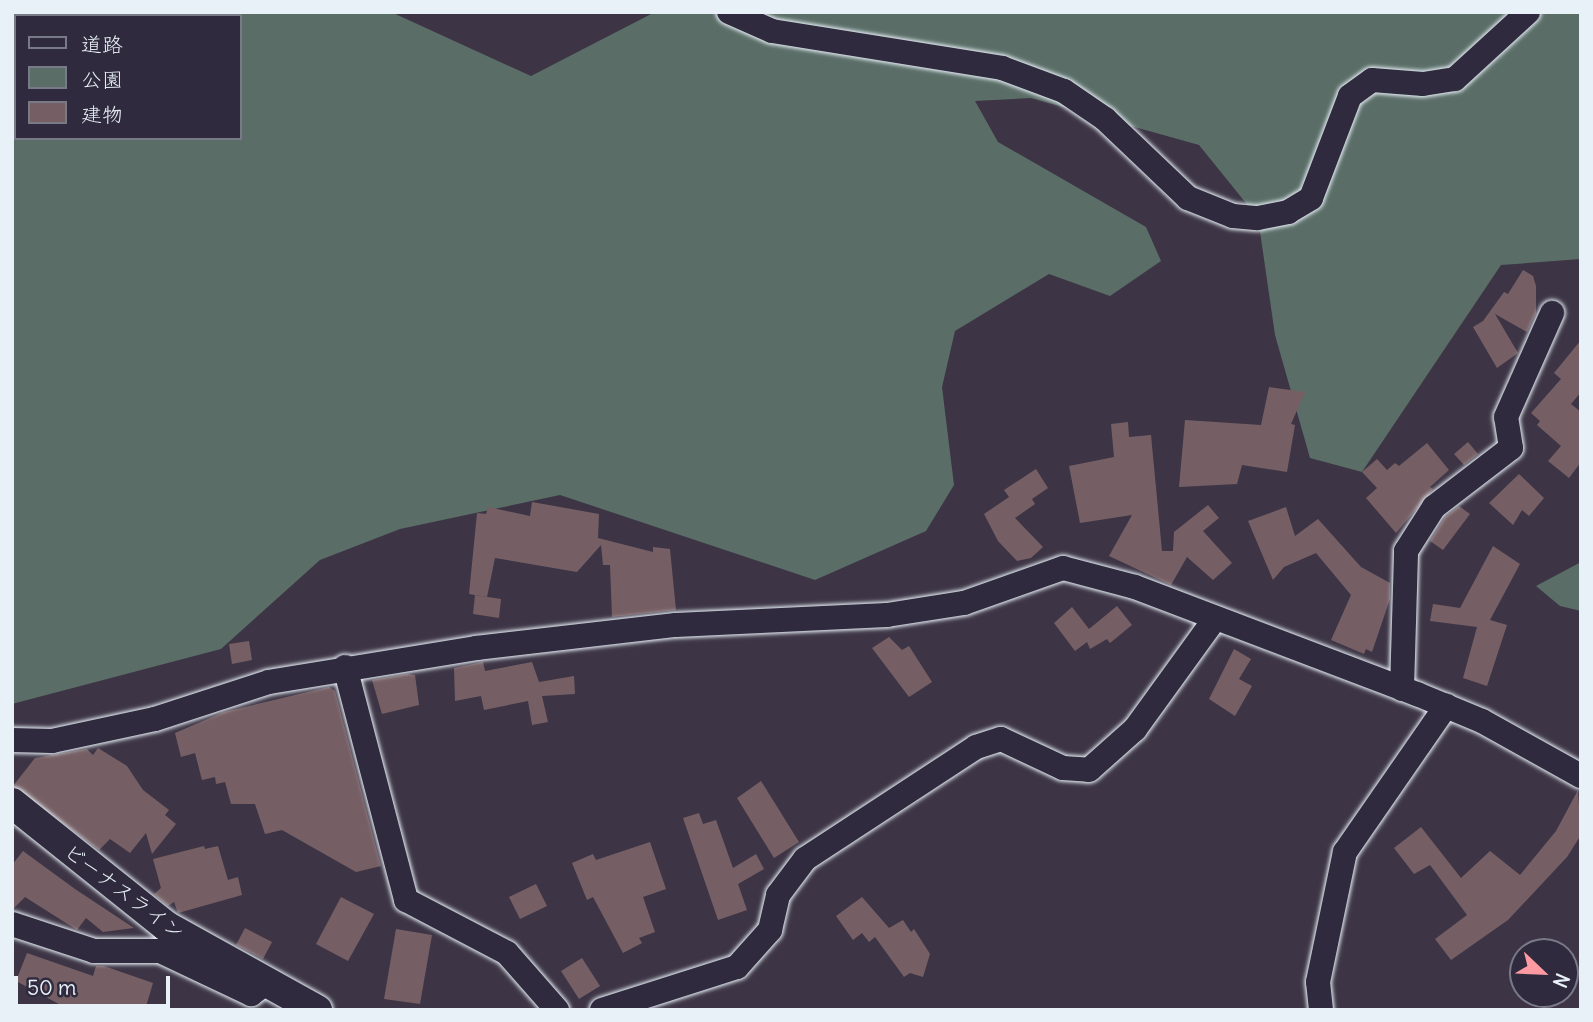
<!DOCTYPE html>
<meta charset="utf-8">
<style>
body{margin:0}
#map{position:relative;width:1593px;height:1022px;overflow:hidden;background:#3d3545;font-family:Delius,"Klee One",sans-serif}
div>[style]{position:absolute}
.green>*{inset:0;background:#5a6d66}
.building>*{inset:0;background:#765f64}
.roads{filter:drop-shadow(0 0 2px #e8f1f8) drop-shadow(0 0 2px #e8f1f8)}
.minor>*{height:24px;margin:-12px;padding:0 12px;transform-origin:12px;border-radius:12px;background:#2f2a3d}
.major>*{height:30px;margin:-15px;padding:0 15px;transform-origin:15px;border-radius:15px;background:#2f2a3d}
span{translate:-50% -50%;white-space:nowrap;text-align:center;line-height:1.15;-webkit-text-stroke:5px #2f2a3d;paint-order:stroke}
.street-label{font-size:21px;color:#e8f1f8}
.frame{position:absolute;inset:0;border:14px solid #e8f1f8;pointer-events:none}
.legend{position:absolute;left:14px;top:14px;width:228px;height:126px;box-sizing:border-box;background:#2f2a3d;border:2px solid #797a88;margin:0;padding:9px 12px;list-style:none;font-size:21px;color:#e8f1f8}
.legend li{display:flex;align-items:center;gap:14px;height:35px}
.legend b{width:35px;border:2px solid #797a88}
.north{position:absolute;left:1509px;top:938px;width:70px;height:70px;box-sizing:border-box;background:#2f2a3d;border:2px solid #797a88;border-radius:50%;rotate:113deg;font-size:19px;font-weight:700;line-height:28px;text-align:center;color:#e8f1f8}
.north::after{content:'';display:block;margin:auto;width:24px;height:32px;background:#ff9aa2;clip-path:polygon(50% 0,100% 100%,50% 72%,0 100%)}
.scale{position:absolute;left:14px;top:976px;width:156px;height:32px;box-sizing:border-box;border:4px solid #e8f1f8;border-top:0;padding-left:9px;font-size:21px;line-height:24px;white-space:nowrap;color:#e8f1f8;-webkit-text-stroke:5px #2f2a3d;paint-order:stroke}
</style>
<div id="map">
<div class="green">
<div style="clip-path:polygon(evenodd,12px 12px,391px 12px,531px 76px,655px 12px,1581px 12px,1581px 259px,1501px 265px,1362px 472px,1310px 458px,1275px 335px,1258px 218px,1199px 145px,1031px 98px,975px 101px,998px 142px,1146px 227px,1161px 261px,1110px 296px,1049px 274px,955px 331px,942px 387px,954px 485px,926px 531px,815px 580px,560px 495px,400px 529px,320px 560px,221px 649px,12px 704px,12px 12px,16px 16px,240px 16px,240px 138px,16px 138px,16px 16px)"></div>
<div style="clip-path:polygon(1581px 562px,1581px 611px,1560px 606px,1536px 586px)"></div>
</div>
<div class="building">
<div style="clip-path:polygon(1523px 270px,1533px 276px,1536px 286px,1536px 313px,1527px 332px,1495px 314px,1518px 353px,1497px 368px,1473px 327px,1483px 321px,1504px 292px,1508px 294px)"></div>
<div style="clip-path:polygon(1581px 340px,1581px 392px,1571px 404px,1581px 412px,1581px 462px,1569px 478px,1548px 461px,1561px 446px,1537px 425px,1540px 421px,1531px 413px,1561px 379px,1554px 373px)"></div>
<div style="clip-path:polygon(1269px 387px,1305px 392px,1291px 424px,1295px 425px,1287px 472px,1242px 465px,1237px 484px,1179px 487px,1185px 420px,1261px 425px)"></div>
<div style="clip-path:polygon(1128px 422px,1129px 437px,1151px 435px,1162px 551px,1173px 551px,1174px 532px,1208px 505px,1219px 518px,1203px 531px,1232px 563px,1213px 580px,1187px 557px,1171px 585px,1109px 556px,1132px 515px,1080px 523px,1069px 466px,1114px 457px,1111px 424px)"></div>
<div style="clip-path:polygon(1468px 442px,1478px 454px,1464px 465px,1454px 454px)"></div>
<div style="clip-path:polygon(1427px 443px,1449px 470px,1430px 487px,1433px 489px,1396px 533px,1366px 498px,1377px 488px,1362px 472px,1377px 459px,1387px 470px,1395px 463px,1399px 466px)"></div>
<div style="clip-path:polygon(1036px 469px,1048px 488px,1032px 499px,1035px 504px,1015px 518px,1043px 547px,1031px 558px,1017px 561px,998px 541px,984px 514px,1009px 497px,1004px 490px)"></div>
<div style="clip-path:polygon(1519px 474px,1544px 498px,1529px 516px,1522px 510px,1513px 525px,1489px 503px)"></div>
<div style="clip-path:polygon(532px 502px,599px 514px,598px 538px,653px 552px,653px 547px,670px 549px,676px 610px,612px 617px,610px 565px,603px 565px,601px 545px,577px 572px,495px 558px,487px 597px,469px 594px,477px 513px,486px 514px,488px 507px,530px 516px)"></div>
<div style="clip-path:polygon(1459px 506px,1470px 514px,1443px 550px,1430px 541px,1445px 517px)"></div>
<div style="clip-path:polygon(1286px 507px,1295px 536px,1318px 519px,1361px 567px,1390px 583px,1390px 599px,1372px 652px,1366px 649px,1364px 654px,1331px 640px,1351px 595px,1316px 553px,1284px 567px,1273px 580px,1248px 521px)"></div>
<div style="clip-path:polygon(1493px 546px,1520px 564px,1490px 620px,1507px 625px,1487px 686px,1463px 678px,1477px 627px,1430px 621px,1433px 604px,1460px 608px)"></div>
<div style="clip-path:polygon(475px 595px,501px 599px,499px 618px,473px 614px)"></div>
<div style="clip-path:polygon(1117px 606px,1132px 625px,1110px 643px,1107px 639px,1090px 649px,1087px 642px,1075px 651px,1054px 623px,1072px 607px,1089px 629px)"></div>
<div style="clip-path:polygon(889px 637px,902px 650px,909px 646px,932px 682px,909px 697px,872px 648px)"></div>
<div style="clip-path:polygon(249px 641px,252px 660px,232px 664px,229px 644px)"></div>
<div style="clip-path:polygon(1234px 649px,1251px 659px,1239px 679px,1252px 686px,1235px 716px,1209px 699px)"></div>
<div style="clip-path:polygon(483px 662px,485px 671px,532px 662px,539px 682px,574px 676px,575px 694px,542px 696px,548px 722px,532px 725px,528px 701px,484px 710px,481px 696px,455px 701px,454px 668px)"></div>
<div style="clip-path:polygon(407px 674px,415px 675px,419px 705px,382px 714px,372px 680px)"></div>
<div style="clip-path:polygon(329px 687px,335px 691px,381px 866px,356px 872px,282px 830px,265px 834px,255px 804px,231px 804px,225px 782px,216px 784px,215px 777px,202px 780px,195px 753px,181px 757px,175px 733px,224px 712px)"></div>
<div style="clip-path:polygon(98px 748px,127px 766px,143px 790px,169px 810px,165px 815px,176px 824px,152px 854px,146px 833px,130px 853px,110px 839px,99px 850px,13px 786px,35px 758px,87px 749px,93px 755px)"></div>
<div style="clip-path:polygon(761px 781px,799px 842px,774px 858px,737px 798px)"></div>
<div style="clip-path:polygon(1578px 790px,1581px 835px,1567px 857px,1508px 920px,1451px 960px,1435px 939px,1467px 915px,1430px 865px,1414px 874px,1394px 848px,1421px 827px,1461px 878px,1490px 851px,1520px 875px,1556px 831px)"></div>
<div style="clip-path:polygon(699px 813px,703px 824px,716px 820px,733px 868px,756px 854px,764px 869px,738px 884px,747px 910px,718px 920px,683px 818px)"></div>
<div style="clip-path:polygon(650px 842px,666px 889px,643px 897px,655px 932px,639px 938px,642px 943px,623px 953px,593px 897px,587px 900px,572px 863px,593px 854px,596px 860px)"></div>
<div style="clip-path:polygon(204px 846px,205px 849px,218px 846px,228px 880px,238px 877px,242px 895px,178px 913px,174px 902px,168px 906px,154px 894px,161px 888px,153px 859px)"></div>
<div style="clip-path:polygon(23px 851px,75px 889px,134px 928px,103px 932px,86px 918px,77px 930px,25px 897px,12px 910px,12px 865px)"></div>
<div style="clip-path:polygon(536px 884px,547px 906px,520px 919px,509px 897px)"></div>
<div style="clip-path:polygon(341px 897px,374px 914px,348px 961px,316px 944px)"></div>
<div style="clip-path:polygon(862px 897px,889px 928px,903px 920px,911px 932px,914px 929px,930px 954px,923px 977px,910px 973px,904px 977px,875px 937px,869px 942px,862px 933px,853px 940px,836px 916px)"></div>
<div style="clip-path:polygon(245px 928px,272px 942px,263px 959px,236px 945px)"></div>
<div style="clip-path:polygon(396px 929px,432px 935px,420px 1004px,384px 999px)"></div>
<div style="clip-path:polygon(27px 953px,93px 976px,96px 966px,104px 966px,153px 983px,145px 1010px,70px 1010px,16px 981px)"></div>
<div style="clip-path:polygon(582px 958px,600px 986px,579px 999px,561px 971px)"></div>
</div>
<div class="roads">
<div class="minor">
<div style="left:729px;top:12px;width:47px;rotate:23.8deg"></div>
<div style="left:772px;top:31px;width:233px;rotate:9.1deg"></div>
<div style="left:1002px;top:68px;width:66px;rotate:20.4deg"></div>
<div style="left:1064px;top:91px;width:50px;rotate:34.3deg"></div>
<div style="left:1105px;top:119px;width:115px;rotate:43.6deg"></div>
<div style="left:1188px;top:198px;width:48px;rotate:21.8deg"></div>
<div style="left:1233px;top:216px;width:25px;rotate:5deg"></div>
<div style="left:1258px;top:218px;width:31px;rotate:-11deg"></div>
<div style="left:1288px;top:212px;width:27px;rotate:-31deg"></div>
<div style="left:1311px;top:198px;width:109px;rotate:-69.1deg"></div>
<div style="left:1350px;top:96px;width:27px;rotate:-36deg"></div>
<div style="left:1372px;top:80px;width:51px;rotate:4.5deg"></div>
<div style="left:1423px;top:84px;width:32px;rotate:-9deg"></div>
<div style="left:1455px;top:79px;width:99px;rotate:-42.5deg"></div>
<div style="left:345px;top:667px;width:241px;rotate:75.3deg"></div>
<div style="left:406px;top:900px;width:114px;rotate:27.7deg"></div>
<div style="left:507px;top:953px;width:76px;rotate:48.7deg"></div>
<div style="left:1402px;top:689px;width:138px;rotate:-88.3deg"></div>
<div style="left:1406px;top:551px;width:52px;rotate:-57.5deg"></div>
<div style="left:1434px;top:507px;width:97px;rotate:-37.5deg"></div>
<div style="left:1511px;top:448px;width:31px;rotate:-99deg"></div>
<div style="left:1506px;top:417px;width:114px;rotate:-66.1deg"></div>
<div style="left:12px;top:740px;width:40px;rotate:1.4deg"></div>
<div style="left:52px;top:741px;width:105px;rotate:-12.1deg"></div>
<div style="left:155px;top:719px;width:120px;rotate:-18deg"></div>
<div style="left:269px;top:682px;width:210px;rotate:-9.3deg"></div>
<div style="left:476px;top:648px;width:201px;rotate:-6.6deg"></div>
<div style="left:676px;top:625px;width:211px;rotate:-2.7deg"></div>
<div style="left:887px;top:615px;width:78px;rotate:-8.9deg"></div>
<div style="left:964px;top:603px;width:105px;rotate:-19.5deg"></div>
<div style="left:1063px;top:568px;width:74px;rotate:14.8deg"></div>
<div style="left:1135px;top:587px;width:302px;rotate:20.8deg"></div>
<div style="left:1417px;top:694px;width:70px;rotate:22.6deg"></div>
<div style="left:1482px;top:721px;width:113px;rotate:29.1deg"></div>
<div style="left:12px;top:924px;width:86px;rotate:18.2deg"></div>
<div style="left:94px;top:951px;width:66px"></div>
<div style="left:160px;top:951px;width:101px;rotate:25.3deg"></div>
<div style="left:251px;top:994px;width:19px;rotate:-36deg"></div>
<div style="left:602px;top:1010px;width:142px;rotate:-17.7deg"></div>
<div style="left:737px;top:967px;width:50px;rotate:-48.3deg"></div>
<div style="left:770px;top:930px;width:36px;rotate:-77deg"></div>
<div style="left:778px;top:895px;width:45px;rotate:-53.1deg"></div>
<div style="left:805px;top:859px;width:204px;rotate:-33.2deg"></div>
<div style="left:976px;top:747px;width:26px;rotate:-18deg"></div>
<div style="left:1001px;top:739px;width:68px;rotate:25.1deg"></div>
<div style="left:1063px;top:768px;width:26px;rotate:4deg"></div>
<div style="left:1089px;top:770px;width:62px;rotate:-41.7deg"></div>
<div style="left:1135px;top:729px;width:135px;rotate:-54.1deg"></div>
<div style="left:1321px;top:1010px;width:28px;rotate:-96deg"></div>
<div style="left:1318px;top:982px;width:133px;rotate:-78.3deg"></div>
<div style="left:1345px;top:852px;width:178px;rotate:-55.3deg"></div>
</div>
<div class="major">
<div style="left:12px;top:803px;width:197px;rotate:38.6deg"></div>
<div style="left:166px;top:926px;width:173px;rotate:29.1deg"></div>
</div>
</div>
<div class="street-label">
<span style="left:124px;top:892px;rotate:37deg">ビーナスライン</span>
</div>
<div class="frame"></div>
<ul class="legend">
<li><b style="height:9px;background:#2f2a3d"></b>道路</li>
<li><b style="height:19px;background:#5a6d66"></b>公園</li>
<li><b style="height:19px;background:#765f64"></b>建物</li>
</ul>
<div class="north">N</div>
<div class="scale">50 m</div>
</div>
